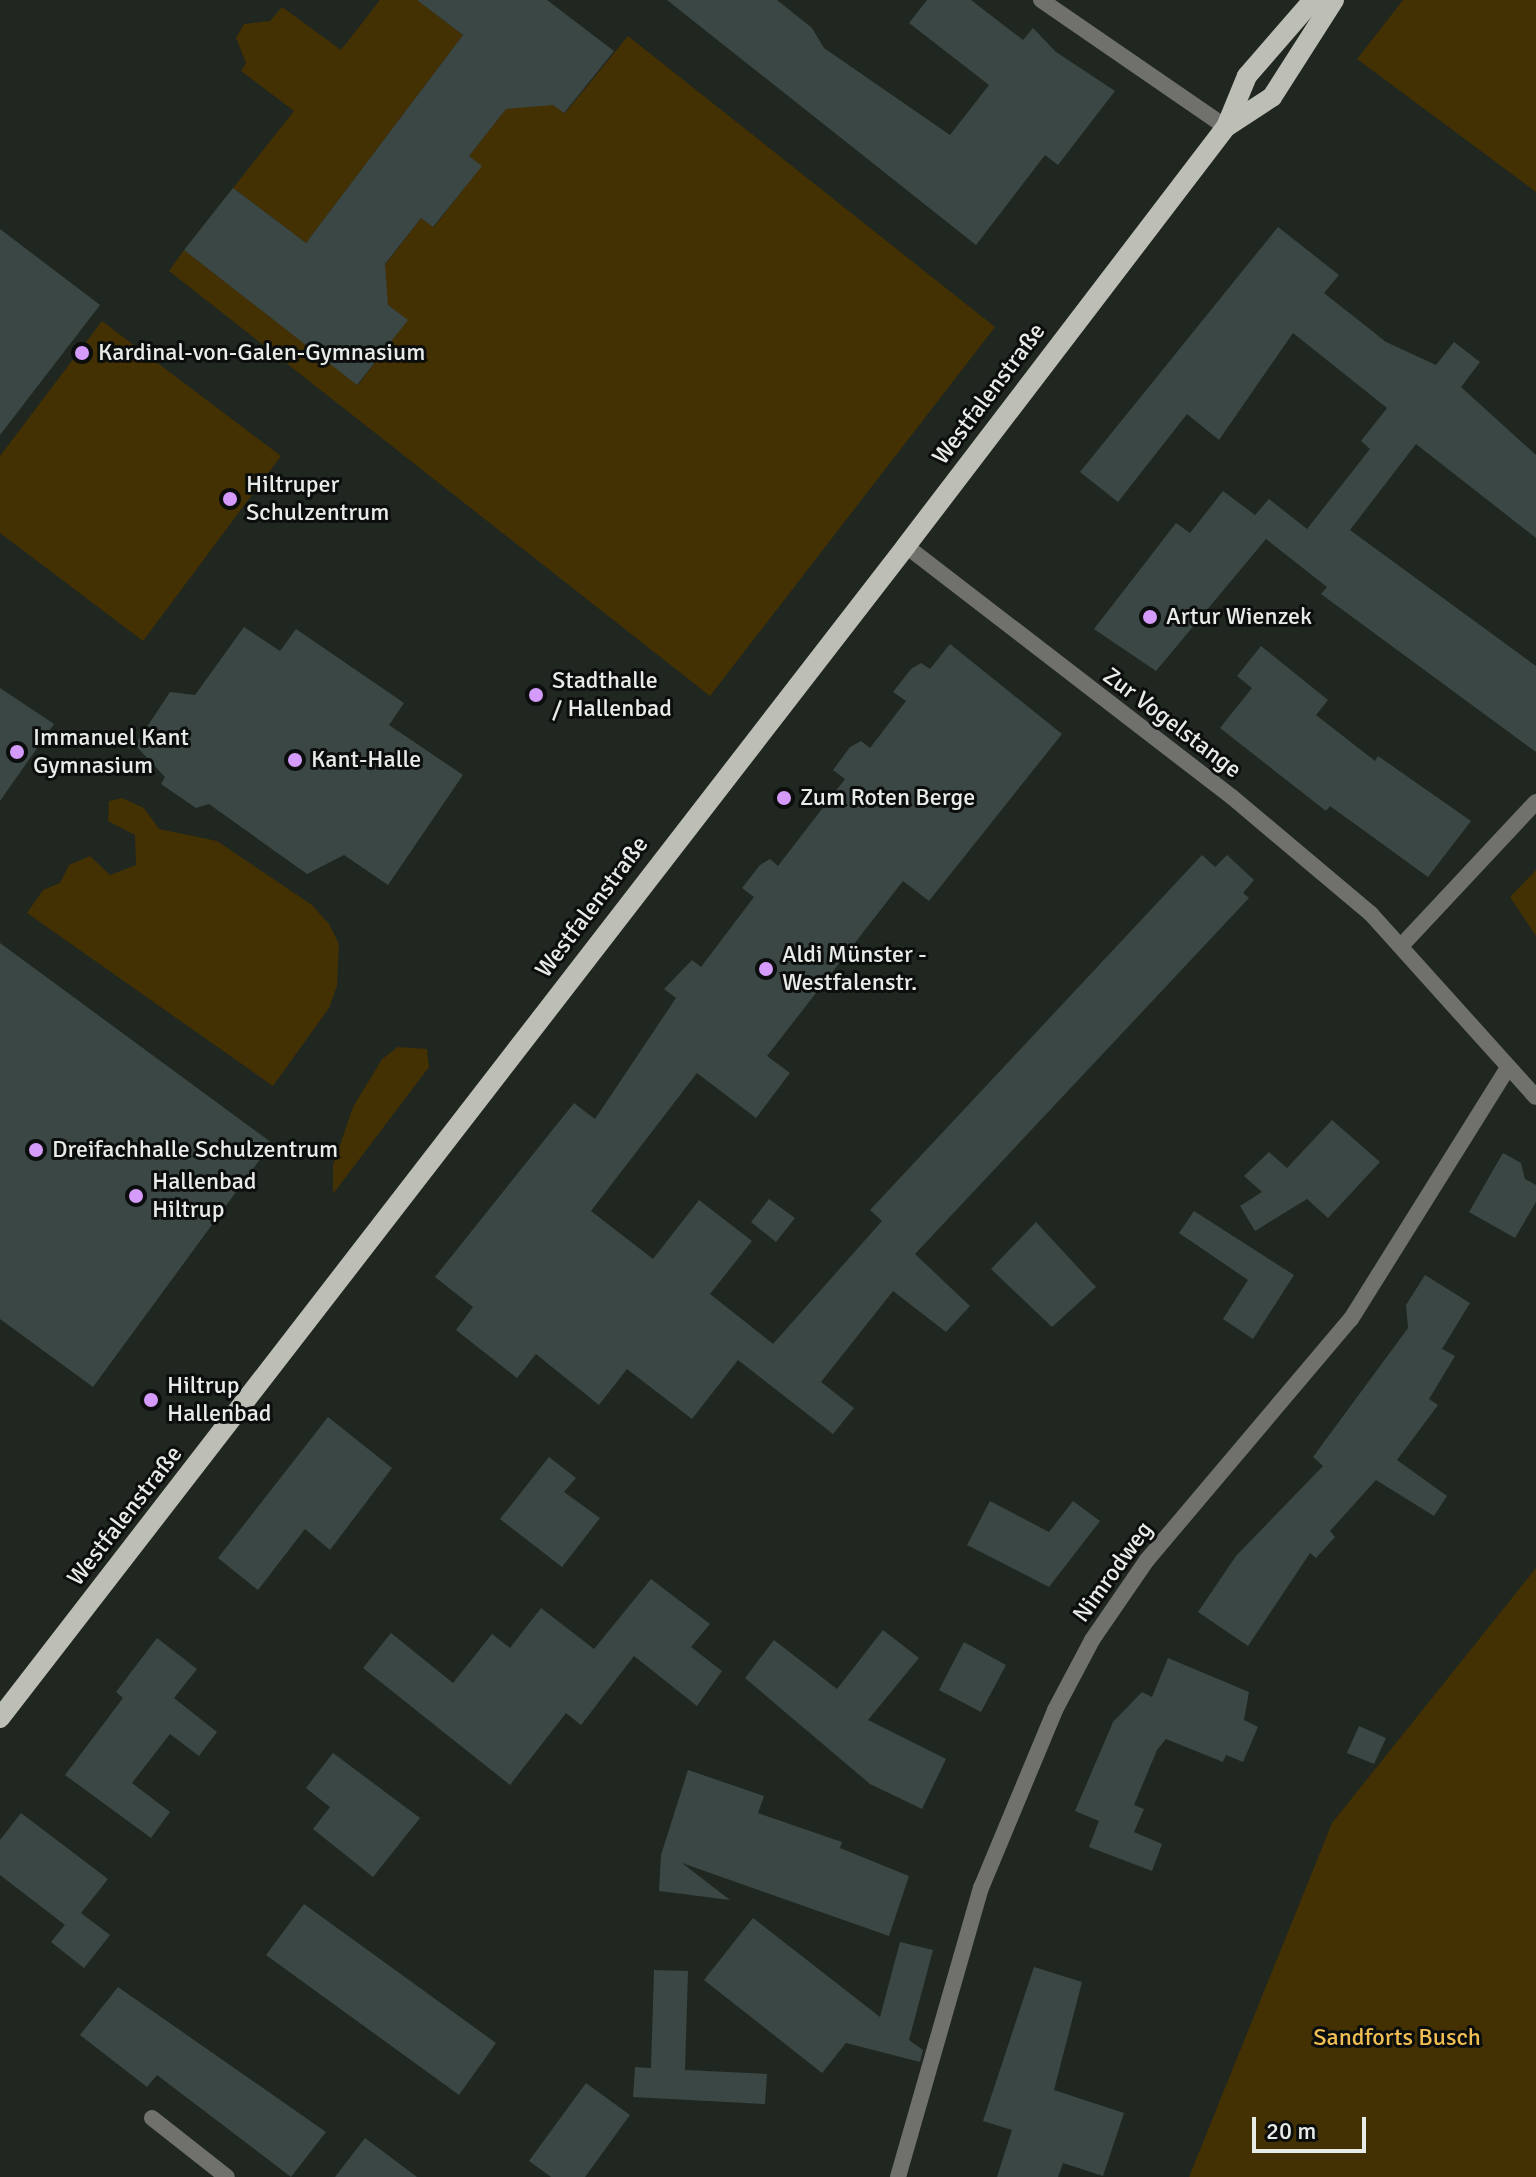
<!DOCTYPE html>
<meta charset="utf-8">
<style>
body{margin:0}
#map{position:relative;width:1536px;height:2177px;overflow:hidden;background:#1f2720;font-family:Signika,sans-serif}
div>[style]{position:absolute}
.green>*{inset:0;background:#433003}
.building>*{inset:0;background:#3b4745}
.minor>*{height:16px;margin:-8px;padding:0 8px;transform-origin:8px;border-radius:8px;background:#70716c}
.primary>*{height:20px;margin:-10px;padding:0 10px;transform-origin:10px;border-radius:10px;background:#bdbeb5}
.dots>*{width:22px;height:22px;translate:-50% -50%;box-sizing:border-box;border:4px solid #0b0e0c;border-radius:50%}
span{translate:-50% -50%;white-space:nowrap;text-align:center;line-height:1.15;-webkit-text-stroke:6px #0b0e0c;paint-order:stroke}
.poi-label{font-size:24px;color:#e7ece8}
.left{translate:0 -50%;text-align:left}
.street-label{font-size:24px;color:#e7ece8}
.park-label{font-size:24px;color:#f1be53}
.scale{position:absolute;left:1252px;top:2117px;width:114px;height:36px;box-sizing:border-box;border:4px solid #e7ece8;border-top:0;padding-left:10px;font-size:24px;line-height:28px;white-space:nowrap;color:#e7ece8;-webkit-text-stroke:6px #0b0e0c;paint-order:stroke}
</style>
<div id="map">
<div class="green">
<div style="clip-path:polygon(380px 0,417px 0,463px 35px,306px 243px,233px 188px,294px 111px,241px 71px,246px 63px,236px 38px,244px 24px,270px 21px,282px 7px,341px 50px)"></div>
<div style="clip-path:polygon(1403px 0,1536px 0,1536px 192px,1357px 59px)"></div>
<div style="clip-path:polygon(628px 36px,995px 327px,710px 696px,169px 271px,184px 250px,358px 385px,407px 320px,379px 298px,381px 270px,421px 218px,434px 227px,481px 166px,469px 156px,510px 104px,539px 94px,565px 113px)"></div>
<div style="clip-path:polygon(102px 321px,281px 456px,143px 641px,0 533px,0 456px)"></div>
<div style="clip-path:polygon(122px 798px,144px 808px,159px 829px,217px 841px,312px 905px,329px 924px,339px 944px,337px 986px,329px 1008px,273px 1086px,27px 913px,43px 890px,60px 883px,69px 865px,90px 856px,110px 875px,136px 865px,135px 835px,108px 821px,109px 801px)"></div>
<div style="clip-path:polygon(1536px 870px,1536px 936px,1510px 897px)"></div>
<div style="clip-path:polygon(398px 1047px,427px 1049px,429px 1067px,333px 1194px,333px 1165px,353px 1107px,382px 1059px)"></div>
<div style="clip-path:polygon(1536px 1568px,1536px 2177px,1189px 2177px,1332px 1823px)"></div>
</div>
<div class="building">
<div style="clip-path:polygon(417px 0,547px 0,614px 51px,564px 113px,553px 105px,506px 109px,469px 156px,482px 166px,433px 227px,421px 218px,385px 264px,388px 305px,408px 320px,357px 385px,184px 250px,233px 188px,306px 243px,463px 35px)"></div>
<div style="clip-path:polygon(667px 0,777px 0,812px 28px,824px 48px,950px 135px,989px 85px,909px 23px,927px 0,971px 0,1023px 40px,1033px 28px,1056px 52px,1115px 91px,1058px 165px,1045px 155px,976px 245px)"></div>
<div style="clip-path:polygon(1278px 227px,1339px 275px,1324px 293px,1386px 342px,1436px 365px,1454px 342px,1480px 362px,1461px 387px,1536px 455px,1536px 538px,1416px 444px,1350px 530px,1536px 666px,1536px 752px,1321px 594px,1327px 587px,1266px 539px,1156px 671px,1094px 629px,1176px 523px,1190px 533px,1223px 491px,1255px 515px,1269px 499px,1307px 529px,1370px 449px,1361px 441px,1387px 408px,1293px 333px,1219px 440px,1187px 414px,1118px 502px,1080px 472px)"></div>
<div style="clip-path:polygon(0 229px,100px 305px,0 435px)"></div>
<div style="clip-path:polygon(244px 627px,280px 651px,296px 629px,404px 703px,389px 725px,463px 775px,388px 885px,344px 855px,307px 874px,209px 804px,196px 808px,161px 784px,165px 777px,135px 745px,170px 692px,195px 695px)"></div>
<div style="clip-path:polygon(950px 644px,1062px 734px,929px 901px,903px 881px,767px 1056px,790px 1073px,756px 1118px,697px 1073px,591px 1211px,653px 1259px,699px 1200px,752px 1241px,710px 1294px,773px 1344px,882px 1221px,870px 1210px,1202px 855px,1215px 867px,1227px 855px,1254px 880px,1243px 893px,1249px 898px,915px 1254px,970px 1306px,946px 1332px,893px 1291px,821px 1382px,854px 1408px,833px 1434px,738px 1360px,692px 1419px,627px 1369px,599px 1405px,536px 1354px,517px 1378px,456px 1330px,473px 1307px,435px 1277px,574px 1103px,595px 1119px,676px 998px,664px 989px,692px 960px,701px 967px,754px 897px,742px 888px,760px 865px,770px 859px,778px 866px,845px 779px,833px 770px,850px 747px,861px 741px,870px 748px,906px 701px,893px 692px,911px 669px,921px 663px,930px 669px)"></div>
<div style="clip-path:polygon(1261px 646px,1328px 700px,1316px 715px,1375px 761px,1378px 756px,1471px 821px,1428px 877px,1330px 806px,1326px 811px,1220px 728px,1252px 688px,1237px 676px)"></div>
<div style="clip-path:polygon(0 688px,54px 724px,0 801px)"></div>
<div style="clip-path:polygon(0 943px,272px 1143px,93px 1387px,0 1319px)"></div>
<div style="clip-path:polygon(1332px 1120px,1380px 1162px,1328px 1218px,1307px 1199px,1255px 1231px,1240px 1206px,1262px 1192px,1244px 1176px,1269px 1152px,1287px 1168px)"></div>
<div style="clip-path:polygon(1503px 1153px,1521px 1163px,1525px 1179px,1536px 1185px,1536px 1202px,1515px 1238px,1469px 1212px)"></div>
<div style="clip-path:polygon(769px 1199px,795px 1218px,776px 1242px,751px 1222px)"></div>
<div style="clip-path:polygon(1194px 1211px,1294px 1275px,1253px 1339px,1223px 1319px,1248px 1280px,1179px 1233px)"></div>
<div style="clip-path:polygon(1036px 1222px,1096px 1287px,1052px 1327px,991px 1269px)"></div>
<div style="clip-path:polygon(1425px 1275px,1470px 1303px,1442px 1349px,1455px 1356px,1429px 1399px,1438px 1405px,1397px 1460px,1447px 1496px,1434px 1516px,1376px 1480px,1330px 1531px,1335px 1537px,1316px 1558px,1310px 1553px,1248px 1646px,1198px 1612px,1236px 1556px,1323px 1466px,1313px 1457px,1408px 1328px,1406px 1305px)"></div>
<div style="clip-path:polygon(328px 1417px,392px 1468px,330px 1550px,305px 1529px,258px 1590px,218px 1558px)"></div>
<div style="clip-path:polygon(549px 1457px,576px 1478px,564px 1492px,600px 1518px,562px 1567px,500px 1519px)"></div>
<div style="clip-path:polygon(990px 1501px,1049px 1532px,1073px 1501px,1100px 1521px,1049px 1587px,967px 1545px)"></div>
<div style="clip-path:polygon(651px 1579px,710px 1624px,691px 1647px,722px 1671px,697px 1706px,634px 1656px,581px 1725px,566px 1713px,510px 1785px,363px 1668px,391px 1633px,453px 1683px,492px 1634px,510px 1648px,541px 1608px,594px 1649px)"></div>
<div style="clip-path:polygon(883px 1630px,919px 1658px,868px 1720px,946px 1759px,922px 1809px,870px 1784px,745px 1678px,774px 1640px,837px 1689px)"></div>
<div style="clip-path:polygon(157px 1638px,197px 1669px,174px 1698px,217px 1732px,199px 1756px,170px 1734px,132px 1783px,170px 1812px,151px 1838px,65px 1775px,123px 1698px,116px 1692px)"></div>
<div style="clip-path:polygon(964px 1642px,1006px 1665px,981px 1712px,939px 1690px)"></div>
<div style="clip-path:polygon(1168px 1658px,1249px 1692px,1244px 1720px,1258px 1727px,1243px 1762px,1226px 1755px,1223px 1762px,1166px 1739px,1157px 1750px,1134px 1805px,1144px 1809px,1134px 1832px,1162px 1844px,1152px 1871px,1089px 1847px,1099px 1821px,1075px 1811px,1113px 1722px,1142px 1692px,1152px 1697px)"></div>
<div style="clip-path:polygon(1359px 1726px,1386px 1738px,1374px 1764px,1347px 1753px)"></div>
<div style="clip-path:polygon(333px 1753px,420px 1818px,373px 1877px,313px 1829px,330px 1807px,306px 1788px)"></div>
<div style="clip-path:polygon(688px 1770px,764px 1796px,758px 1813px,842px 1842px,840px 1848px,909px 1876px,889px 1936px,682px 1863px,730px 1900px,659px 1891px,661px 1855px)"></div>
<div style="clip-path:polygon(21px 1813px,108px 1879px,81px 1913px,110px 1935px,84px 1968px,51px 1942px,65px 1925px,0 1875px,0 1840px)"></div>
<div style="clip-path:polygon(304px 1904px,496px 2043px,459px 2095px,266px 1955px)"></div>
<div style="clip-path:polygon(753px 1918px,880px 2017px,900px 1942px,933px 1950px,909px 2040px,923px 2050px,920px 2062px,846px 2043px,822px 2073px,704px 1980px)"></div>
<div style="clip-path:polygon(1034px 1967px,1082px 1982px,1054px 2090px,1124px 2113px,1103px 2176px,1063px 2163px,1058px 2177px,997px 2177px,1012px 2130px,983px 2121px)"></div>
<div style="clip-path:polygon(654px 1970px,688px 1971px,685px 2070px,767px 2074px,765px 2104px,633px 2097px,635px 2067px,651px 2068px)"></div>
<div style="clip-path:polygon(118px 1987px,326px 2132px,291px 2177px,157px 2075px,147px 2087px,80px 2035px)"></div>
<div style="clip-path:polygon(586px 2083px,630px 2115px,585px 2177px,551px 2177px,529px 2161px)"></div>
<div style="clip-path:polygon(365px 2138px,417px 2177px,335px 2177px)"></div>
</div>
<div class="minor">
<div style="left:1041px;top:0;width:224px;rotate:34.5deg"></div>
<div style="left:906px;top:546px;width:411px;rotate:37.6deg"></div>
<div style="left:1232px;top:797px;width:182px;rotate:40.1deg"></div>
<div style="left:1371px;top:914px;width:246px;rotate:48deg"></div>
<div style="left:1402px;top:945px;width:196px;rotate:-46.9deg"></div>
<div style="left:152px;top:2118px;width:95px;rotate:38.2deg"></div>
<div style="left:898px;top:2177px;width:301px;rotate:-74deg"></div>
<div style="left:981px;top:1888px;width:193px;rotate:-67.4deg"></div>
<div style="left:1055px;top:1710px;width:79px;rotate:-62.1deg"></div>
<div style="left:1092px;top:1640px;width:97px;rotate:-55.5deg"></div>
<div style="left:1147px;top:1560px;width:316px;rotate:-49.8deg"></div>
<div style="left:1351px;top:1319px;width:295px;rotate:-58deg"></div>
</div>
<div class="primary">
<div style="left:1226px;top:127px;width:55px;rotate:-33.1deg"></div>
<div style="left:1272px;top:97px;width:115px;rotate:-57.4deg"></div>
<div style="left:0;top:1718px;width:1481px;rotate:-52.29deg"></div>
<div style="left:906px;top:546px;width:527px;rotate:-52.63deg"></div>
<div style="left:1226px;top:127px;width:55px;rotate:-67.6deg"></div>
<div style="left:1247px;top:76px;width:101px;rotate:-49deg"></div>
</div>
<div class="dots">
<div style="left:82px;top:353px;background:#d59bfa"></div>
<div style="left:230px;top:499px;background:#d59bfa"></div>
<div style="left:1150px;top:617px;background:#d59bfa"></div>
<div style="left:536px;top:695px;background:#d59bfa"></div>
<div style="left:17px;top:752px;background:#d59bfa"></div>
<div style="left:295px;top:760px;background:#d59bfa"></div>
<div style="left:784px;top:798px;background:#d59bfa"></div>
<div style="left:766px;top:969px;background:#d59bfa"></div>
<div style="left:36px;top:1150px;background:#d59bfa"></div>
<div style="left:136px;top:1196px;background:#d59bfa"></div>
<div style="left:151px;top:1400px;background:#d59bfa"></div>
</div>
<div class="poi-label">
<span class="left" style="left:98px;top:353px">Kardinal-von-Galen-Gymnasium</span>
<span class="left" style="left:246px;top:499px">Hiltruper<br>Schulzentrum</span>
<span class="left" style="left:1166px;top:617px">Artur Wienzek</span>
<span class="left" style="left:552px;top:695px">Stadthalle<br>/ Hallenbad</span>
<span class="left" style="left:33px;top:752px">Immanuel Kant<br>Gymnasium</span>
<span class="left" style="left:311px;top:760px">Kant-Halle</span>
<span class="left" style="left:800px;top:798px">Zum Roten Berge</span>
<span class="left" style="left:782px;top:969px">Aldi Münster -<br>Westfalenstr.</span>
<span class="left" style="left:52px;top:1150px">Dreifachhalle Schulzentrum</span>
<span class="left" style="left:152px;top:1196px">Hallenbad<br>Hiltrup</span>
<span class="left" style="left:167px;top:1400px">Hiltrup<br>Hallenbad</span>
</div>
<div class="street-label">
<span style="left:989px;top:394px;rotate:-53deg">Westfalenstraße</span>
<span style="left:1172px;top:723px;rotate:37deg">Zur Vogelstange</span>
<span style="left:592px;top:907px;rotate:-53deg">Westfalenstraße</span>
<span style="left:125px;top:1516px;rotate:-52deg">Westfalenstraße</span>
<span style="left:1113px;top:1572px;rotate:-54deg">Nimrodweg</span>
</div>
<div class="park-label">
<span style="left:1397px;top:2038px">Sandforts Busch</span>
</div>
<div class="scale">20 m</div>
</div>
